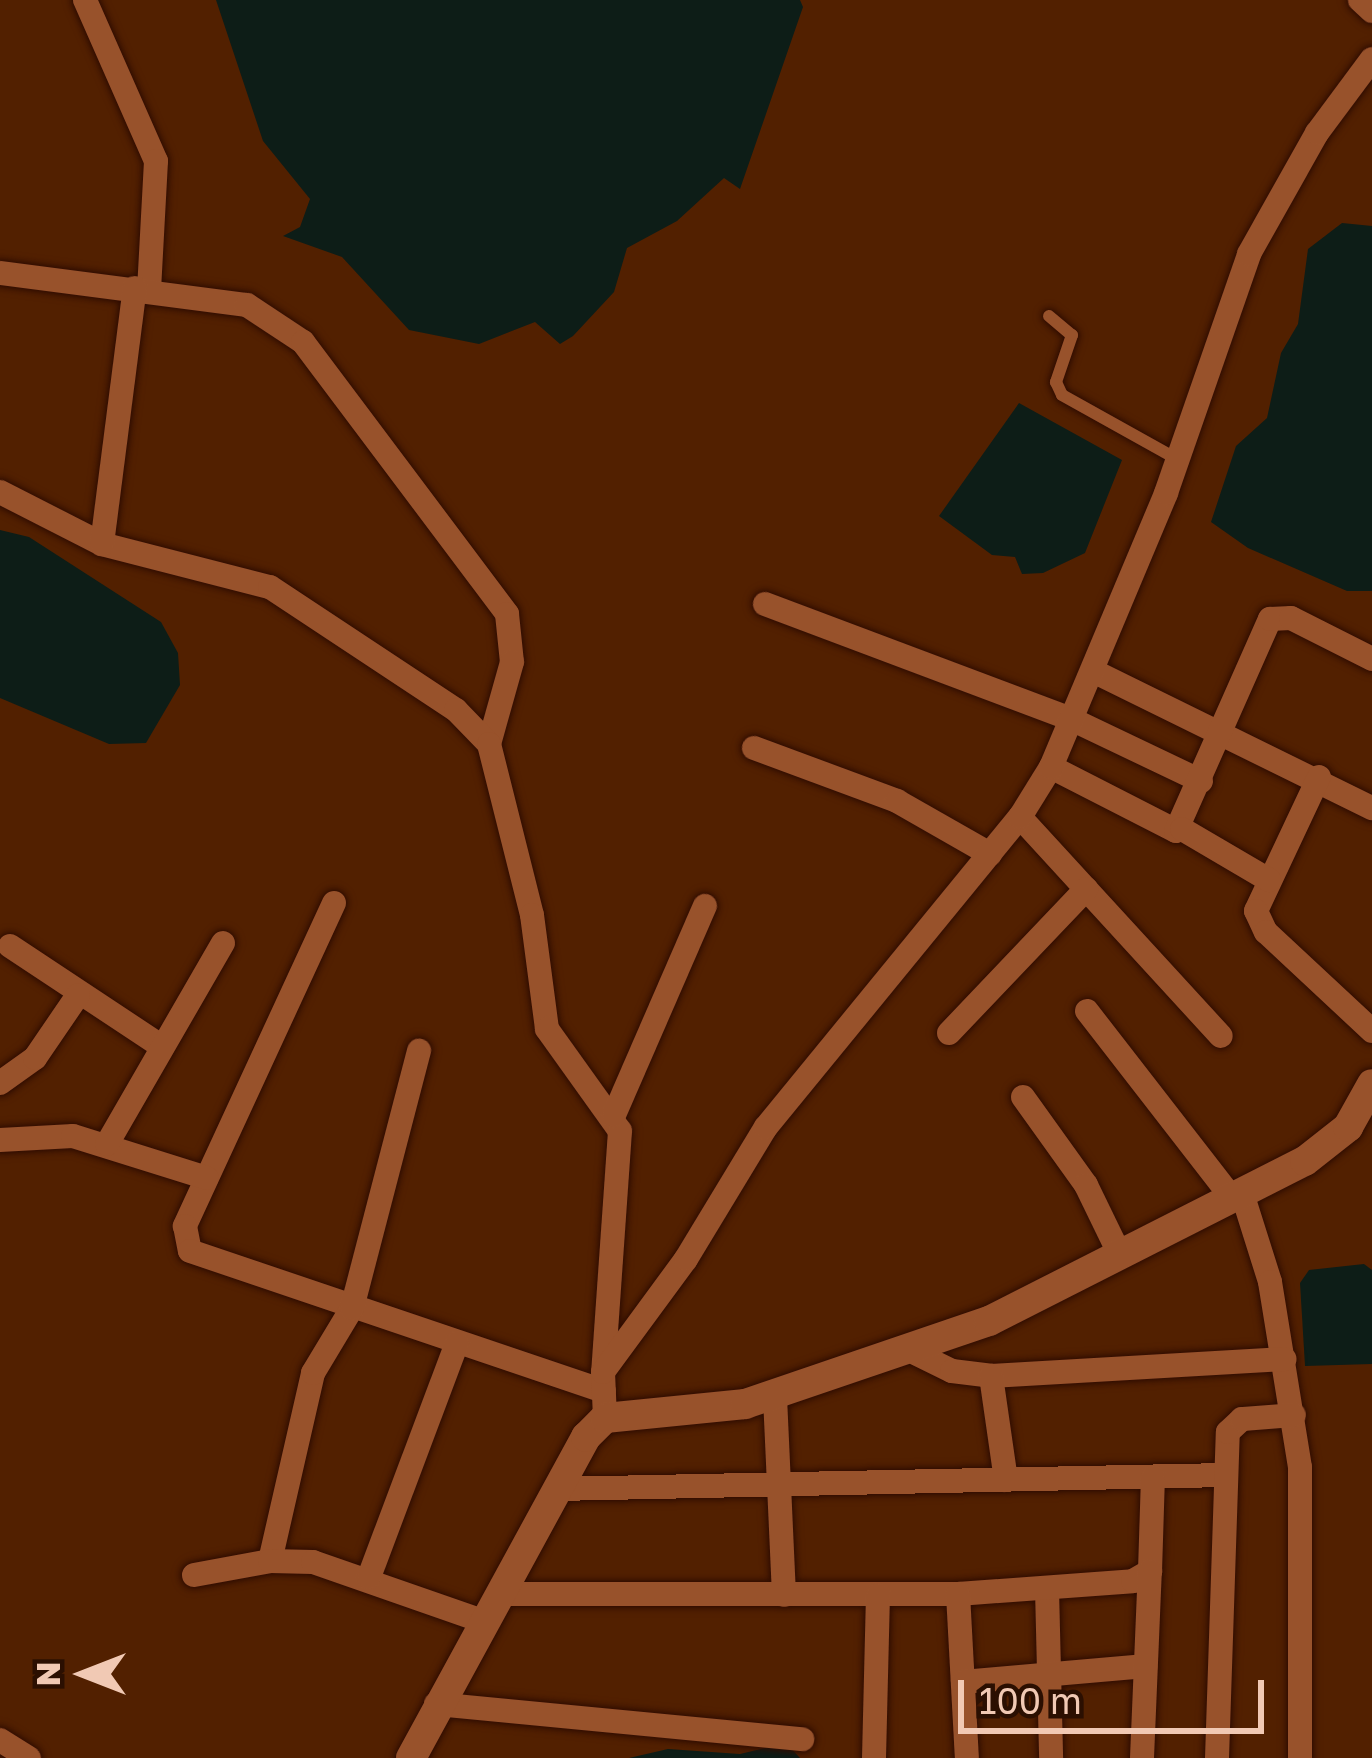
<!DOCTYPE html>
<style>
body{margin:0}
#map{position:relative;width:1372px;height:1758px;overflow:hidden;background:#522000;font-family:"Golos Text",sans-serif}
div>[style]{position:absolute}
.water>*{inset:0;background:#0d1d17}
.roads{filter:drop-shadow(0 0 3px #2f0c00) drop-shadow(0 0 3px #2f0c00)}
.service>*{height:12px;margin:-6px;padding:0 6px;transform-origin:6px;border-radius:6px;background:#98522b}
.minor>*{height:24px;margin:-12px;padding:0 12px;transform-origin:12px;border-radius:12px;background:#98522b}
.tertiary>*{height:30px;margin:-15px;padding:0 15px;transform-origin:15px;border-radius:15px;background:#98522b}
span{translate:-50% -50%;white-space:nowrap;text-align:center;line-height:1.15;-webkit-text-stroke:12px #2b0f01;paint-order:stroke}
.north{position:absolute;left:24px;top:1614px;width:120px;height:120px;-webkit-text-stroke:9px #2b0f01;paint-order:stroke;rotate:270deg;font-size:33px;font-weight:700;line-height:48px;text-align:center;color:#f1c9b4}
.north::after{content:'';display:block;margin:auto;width:42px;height:54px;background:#f1c9b4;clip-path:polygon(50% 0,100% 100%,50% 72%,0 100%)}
.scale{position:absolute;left:958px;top:1680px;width:306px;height:54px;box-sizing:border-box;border:6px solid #f1c9b4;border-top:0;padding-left:15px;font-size:36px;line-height:42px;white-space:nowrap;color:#f1c9b4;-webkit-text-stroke:9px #2b0f01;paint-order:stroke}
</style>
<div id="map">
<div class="water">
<div style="clip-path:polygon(216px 0,800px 0,803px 7px,740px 189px,724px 178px,677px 221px,627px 248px,614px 292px,573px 336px,560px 344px,535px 322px,479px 344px,409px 330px,342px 257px,283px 236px,300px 227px,310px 199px,263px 141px)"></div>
<div style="clip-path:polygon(1342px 223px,1372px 226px,1372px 591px,1347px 591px,1248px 548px,1211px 522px,1236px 446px,1267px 418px,1281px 353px,1298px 324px,1308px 249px)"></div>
<div style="clip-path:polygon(1019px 403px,1122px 460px,1085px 553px,1043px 573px,1022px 574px,1015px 557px,992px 555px,939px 516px)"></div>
<div style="clip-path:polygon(0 530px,29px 537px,161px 622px,178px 653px,180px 685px,146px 743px,109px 744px,0 698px)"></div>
<div style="clip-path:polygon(1364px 1264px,1372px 1270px,1372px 1364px,1305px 1366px,1300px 1283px,1309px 1270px)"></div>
<div style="clip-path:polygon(786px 1743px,800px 1758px,629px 1758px,668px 1749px,740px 1754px)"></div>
</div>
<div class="roads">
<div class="service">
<div style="left:1049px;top:316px;width:30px;rotate:40deg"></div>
<div style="left:1072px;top:335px;width:50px;rotate:108.8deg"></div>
<div style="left:1056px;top:382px;width:14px;rotate:65deg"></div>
<div style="left:1062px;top:395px;width:132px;rotate:29.1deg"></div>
</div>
<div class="minor">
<div style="left:85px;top:0;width:176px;rotate:66.2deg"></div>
<div style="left:156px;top:161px;width:129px;rotate:93.1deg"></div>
<div style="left:1360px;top:0;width:16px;rotate:43deg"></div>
<div style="left:0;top:273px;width:249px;rotate:7.4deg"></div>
<div style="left:247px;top:305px;width:67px;rotate:33.5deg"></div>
<div style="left:303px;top:342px;width:340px;rotate:53.1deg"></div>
<div style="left:507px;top:614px;width:48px;rotate:84.1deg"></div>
<div style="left:512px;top:662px;width:85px;rotate:105.7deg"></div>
<div style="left:0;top:492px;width:114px;rotate:27deg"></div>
<div style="left:102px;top:544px;width:173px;rotate:14.4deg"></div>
<div style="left:270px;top:587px;width:223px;rotate:33.5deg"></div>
<div style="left:456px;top:710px;width:47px;rotate:45.9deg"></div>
<div style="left:489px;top:744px;width:176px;rotate:75.9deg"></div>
<div style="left:532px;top:915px;width:115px;rotate:82.5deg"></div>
<div style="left:547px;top:1029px;width:125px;rotate:54.4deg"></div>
<div style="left:620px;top:1131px;width:242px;rotate:94deg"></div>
<div style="left:102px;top:544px;width:258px;rotate:-82.7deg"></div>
<div style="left:765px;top:604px;width:327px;rotate:20.6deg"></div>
<div style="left:1071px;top:719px;width:144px;rotate:25.5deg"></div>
<div style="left:1093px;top:671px;width:311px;rotate:26.2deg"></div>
<div style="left:754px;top:748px;width:153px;rotate:20.3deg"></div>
<div style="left:897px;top:801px;width:107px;rotate:29.7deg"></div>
<div style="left:1051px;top:767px;width:140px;rotate:27.1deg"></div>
<div style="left:1176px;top:831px;width:232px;rotate:-66.1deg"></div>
<div style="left:1270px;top:619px;width:21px;rotate:-3deg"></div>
<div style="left:1291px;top:618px;width:91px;rotate:26.8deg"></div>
<div style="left:1319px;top:777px;width:148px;rotate:115.2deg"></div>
<div style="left:1256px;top:911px;width:23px;rotate:65deg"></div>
<div style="left:1266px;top:932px;width:145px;rotate:43deg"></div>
<div style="left:1020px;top:817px;width:297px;rotate:47.5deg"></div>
<div style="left:1182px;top:829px;width:101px;rotate:30.4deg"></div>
<div style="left:334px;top:903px;width:356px;rotate:114.8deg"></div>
<div style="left:185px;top:1226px;width:25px;rotate:79deg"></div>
<div style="left:190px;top:1251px;width:437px;rotate:18.7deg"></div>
<div style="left:10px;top:946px;width:181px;rotate:33.5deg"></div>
<div style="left:1087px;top:1011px;width:237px;rotate:52.2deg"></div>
<div style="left:949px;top:1033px;width:199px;rotate:-46.4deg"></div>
<div style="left:0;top:1083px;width:43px;rotate:-35.5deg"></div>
<div style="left:35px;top:1058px;width:76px;rotate:-55.7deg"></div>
<div style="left:1023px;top:1097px;width:108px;rotate:54.4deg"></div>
<div style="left:1086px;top:1185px;width:78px;rotate:64.1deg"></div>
<div style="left:614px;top:1115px;width:228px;rotate:-66.5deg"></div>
<div style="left:0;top:1140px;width:73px;rotate:-3.1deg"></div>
<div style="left:73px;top:1136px;width:140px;rotate:17.4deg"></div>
<div style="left:107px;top:1144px;width:232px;rotate:-60deg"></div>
<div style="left:1242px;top:1193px;width:93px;rotate:72.5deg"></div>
<div style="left:1270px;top:1282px;width:187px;rotate:80.8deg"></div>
<div style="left:1300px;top:1467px;width:291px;rotate:90deg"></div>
<div style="left:913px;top:1352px;width:43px;rotate:26deg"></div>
<div style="left:952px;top:1371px;width:39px;rotate:7deg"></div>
<div style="left:991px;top:1376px;width:294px;rotate:-3.3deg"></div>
<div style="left:991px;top:1376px;width:105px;rotate:81.8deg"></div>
<div style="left:775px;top:1397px;width:198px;rotate:87.4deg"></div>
<div style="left:605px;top:1418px;width:46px;rotate:-92.5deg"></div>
<div style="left:603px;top:1372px;width:140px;rotate:-53.7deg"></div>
<div style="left:686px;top:1259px;width:154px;rotate:-58.8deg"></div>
<div style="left:766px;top:1127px;width:401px;rotate:-50.7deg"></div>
<div style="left:1020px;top:817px;width:59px;rotate:-58.2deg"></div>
<div style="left:1051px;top:767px;width:297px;rotate:-67.2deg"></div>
<div style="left:1166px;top:493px;width:253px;rotate:-70.8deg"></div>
<div style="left:1249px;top:254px;width:139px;rotate:-60.7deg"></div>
<div style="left:1317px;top:133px;width:92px;rotate:-53.4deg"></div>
<div style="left:557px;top:1489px;width:669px;rotate:-1.2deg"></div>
<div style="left:270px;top:1561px;width:193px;rotate:-77.1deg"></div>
<div style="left:313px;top:1373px;width:76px;rotate:-59deg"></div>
<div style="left:352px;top:1308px;width:266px;rotate:-75.4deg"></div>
<div style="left:194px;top:1575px;width:77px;rotate:-10.4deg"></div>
<div style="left:270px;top:1561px;width:43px;rotate:1.3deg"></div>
<div style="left:313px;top:1562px;width:179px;rotate:19.2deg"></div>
<div style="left:369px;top:1577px;width:250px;rotate:-69.4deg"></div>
<div style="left:1047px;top:1589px;width:169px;rotate:88.6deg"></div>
<div style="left:498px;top:1594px;width:460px"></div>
<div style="left:958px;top:1594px;width:175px;rotate:-4.2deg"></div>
<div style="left:1133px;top:1581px;width:20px;rotate:-30deg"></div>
<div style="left:1150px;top:1571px;width:94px;rotate:-88.2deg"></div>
<div style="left:958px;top:1594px;width:164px;rotate:86.9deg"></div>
<div style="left:963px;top:1682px;width:183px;rotate:-5deg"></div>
<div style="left:436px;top:1704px;width:368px;rotate:5.5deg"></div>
<div style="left:0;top:1740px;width:34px;rotate:32deg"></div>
<div style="left:874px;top:1758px;width:163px;rotate:-88.6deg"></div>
<div style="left:1142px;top:1758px;width:187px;rotate:-87.6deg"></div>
<div style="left:1217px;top:1758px;width:326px;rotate:-88.1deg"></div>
<div style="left:1228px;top:1432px;width:19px;rotate:-43deg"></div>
<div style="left:1242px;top:1419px;width:52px;rotate:-4.4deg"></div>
</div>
<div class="tertiary">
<div style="left:411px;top:1758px;width:366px;rotate:-61.4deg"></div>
<div style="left:586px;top:1437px;width:27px;rotate:-45deg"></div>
<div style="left:605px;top:1418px;width:141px;rotate:-5.7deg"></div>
<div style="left:745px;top:1404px;width:258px;rotate:-18.8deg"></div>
<div style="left:989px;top:1321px;width:354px;rotate:-26.9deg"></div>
<div style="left:1305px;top:1161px;width:55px;rotate:-38.3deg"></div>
<div style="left:1348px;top:1127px;width:49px;rotate:-60.8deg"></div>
</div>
</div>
<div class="north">N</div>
<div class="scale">100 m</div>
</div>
